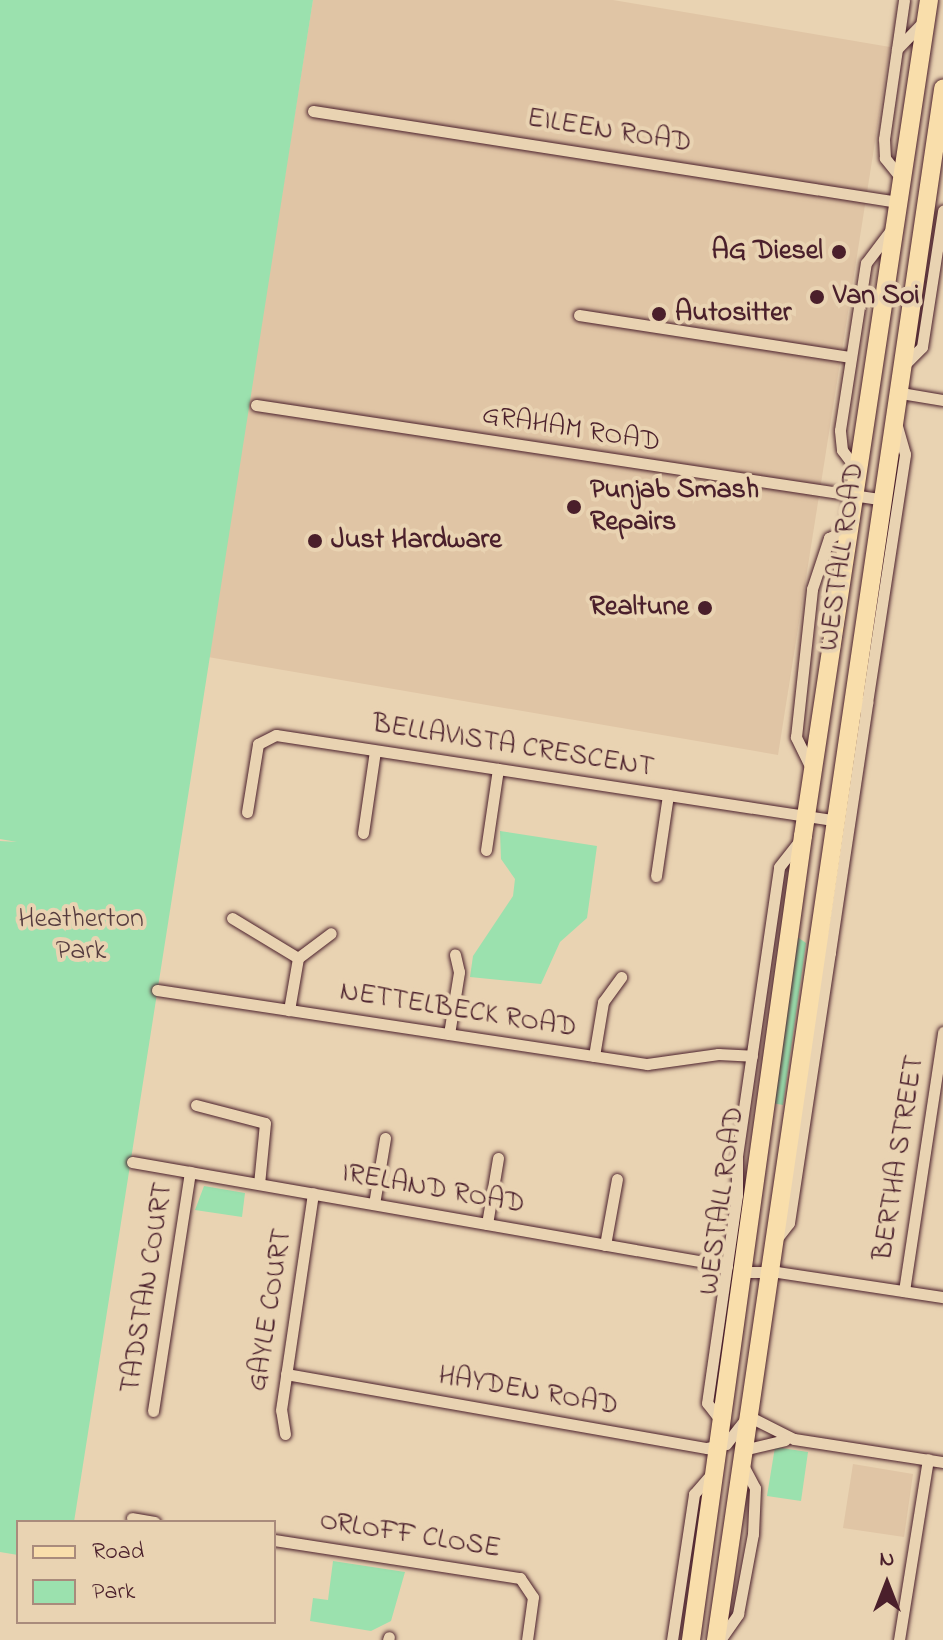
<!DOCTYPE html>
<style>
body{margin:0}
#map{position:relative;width:943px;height:1640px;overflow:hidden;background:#e9d3b2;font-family:"Indie Flower",sans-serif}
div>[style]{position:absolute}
.built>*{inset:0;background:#e0c5a5}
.green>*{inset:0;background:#9be1ae}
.roads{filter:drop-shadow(0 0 2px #4a1f2b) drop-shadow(0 0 2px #4a1f2b)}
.minor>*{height:11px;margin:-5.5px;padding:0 5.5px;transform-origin:5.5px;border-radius:5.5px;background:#e9d3b2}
.primary>*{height:18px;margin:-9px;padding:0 9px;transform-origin:9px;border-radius:9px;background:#f9deab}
.dots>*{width:22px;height:22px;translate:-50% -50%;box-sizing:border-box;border:4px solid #e9d3b2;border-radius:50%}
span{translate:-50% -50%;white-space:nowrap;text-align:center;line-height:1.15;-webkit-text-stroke:8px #e9d3b2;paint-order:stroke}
.street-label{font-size:28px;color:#4a1f2b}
.poi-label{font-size:28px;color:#4a1f2b;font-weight:700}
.right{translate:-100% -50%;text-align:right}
.left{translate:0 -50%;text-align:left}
.park-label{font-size:28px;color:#563c3f}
.legend{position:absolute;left:16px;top:1520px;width:260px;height:104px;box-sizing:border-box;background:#e9d3b2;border:2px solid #a98b7c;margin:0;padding:10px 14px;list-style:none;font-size:24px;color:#4a1f2b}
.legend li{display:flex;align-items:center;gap:16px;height:40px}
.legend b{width:40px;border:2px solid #a98b7c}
.north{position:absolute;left:847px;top:1544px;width:80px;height:80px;-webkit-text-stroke:6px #e9d3b2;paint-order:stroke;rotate:0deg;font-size:22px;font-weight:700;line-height:32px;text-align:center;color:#4a1f2b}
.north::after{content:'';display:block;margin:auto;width:28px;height:36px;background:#4a1f2b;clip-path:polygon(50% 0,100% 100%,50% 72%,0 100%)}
</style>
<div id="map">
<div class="built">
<div style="clip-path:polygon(313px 0,613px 0,890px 47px,778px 755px,208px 657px)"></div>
<div style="clip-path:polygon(853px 1464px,913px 1474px,904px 1537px,843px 1528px)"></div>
</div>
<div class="green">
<div style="clip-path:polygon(0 0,313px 0,74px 1522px,18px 1522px,18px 1555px,0 1552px,0 841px,17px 842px,0 839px)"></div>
<div style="clip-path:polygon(500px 831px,597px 846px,587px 918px,560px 942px,541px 984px,470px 977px,473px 956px,513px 896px,515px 879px,501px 859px)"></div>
<div style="clip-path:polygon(796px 936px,806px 943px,783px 1105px,772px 1103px)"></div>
<div style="clip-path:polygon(204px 1186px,245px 1193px,242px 1217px,195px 1210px)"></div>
<div style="clip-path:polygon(775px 1447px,808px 1452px,801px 1501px,767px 1496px)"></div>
<div style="clip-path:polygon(333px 1561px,405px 1572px,391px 1621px,371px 1631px,310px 1621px,313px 1598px,328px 1600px)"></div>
</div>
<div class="roads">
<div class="minor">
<div style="left:897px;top:49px;width:39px;rotate:-46deg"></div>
<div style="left:313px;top:111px;width:592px;rotate:8.84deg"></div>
<div style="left:901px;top:178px;width:26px;rotate:-129deg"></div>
<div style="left:885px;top:158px;width:19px;rotate:-93deg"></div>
<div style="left:884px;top:139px;width:140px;rotate:-81.8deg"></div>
<div style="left:579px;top:315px;width:275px;rotate:8.8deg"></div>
<div style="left:900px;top:369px;width:31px;rotate:-45deg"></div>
<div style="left:922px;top:347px;width:138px;rotate:-81.2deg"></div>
<div style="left:895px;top:392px;width:49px;rotate:9.5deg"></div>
<div style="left:256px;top:405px;width:630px;rotate:8.58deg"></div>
<div style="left:857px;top:470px;width:25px;rotate:-127deg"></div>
<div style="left:842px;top:450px;width:20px;rotate:-96deg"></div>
<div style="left:840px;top:430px;width:169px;rotate:-81.2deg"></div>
<div style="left:866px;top:263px;width:46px;rotate:-52.9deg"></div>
<div style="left:849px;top:708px;width:19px;rotate:-16deg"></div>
<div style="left:867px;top:703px;width:252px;rotate:-81.3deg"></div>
<div style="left:905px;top:454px;width:37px;rotate:-106deg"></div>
<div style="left:812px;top:770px;width:37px;rotate:-116deg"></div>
<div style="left:796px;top:737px;width:149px;rotate:-83.8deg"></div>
<div style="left:812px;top:589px;width:54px;rotate:-71.6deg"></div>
<div style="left:829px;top:538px;width:21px;rotate:-25deg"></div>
<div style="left:247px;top:812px;width:69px;rotate:-80.8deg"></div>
<div style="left:258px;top:744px;width:20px;rotate:-27deg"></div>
<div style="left:276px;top:735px;width:562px;rotate:8.69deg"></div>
<div style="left:363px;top:833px;width:83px;rotate:-81.7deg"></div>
<div style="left:486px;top:850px;width:82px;rotate:-81.6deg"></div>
<div style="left:656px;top:876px;width:82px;rotate:-81.6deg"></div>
<div style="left:232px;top:918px;width:77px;rotate:31.2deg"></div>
<div style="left:298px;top:958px;width:53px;rotate:99.8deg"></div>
<div style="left:830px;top:952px;width:252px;rotate:-81.5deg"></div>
<div style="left:298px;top:958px;width:41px;rotate:-37.1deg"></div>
<div style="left:157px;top:990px;width:496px;rotate:8.6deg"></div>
<div style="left:647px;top:1064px;width:72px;rotate:-8deg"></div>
<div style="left:718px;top:1054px;width:34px;rotate:3deg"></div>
<div style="left:449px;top:1034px;width:63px;rotate:-80.8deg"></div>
<div style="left:459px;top:972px;width:18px;rotate:-103deg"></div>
<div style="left:594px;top:1056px;width:55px;rotate:-80.5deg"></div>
<div style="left:603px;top:1002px;width:31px;rotate:-54deg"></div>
<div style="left:196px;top:1105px;width:71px;rotate:14.6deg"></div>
<div style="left:265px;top:1123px;width:61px;rotate:95.6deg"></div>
<div style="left:132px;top:1162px;width:604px;rotate:9.91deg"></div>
<div style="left:374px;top:1204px;width:67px;rotate:-80.5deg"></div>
<div style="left:487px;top:1224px;width:67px;rotate:-80.5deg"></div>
<div style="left:774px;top:1242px;width:24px;rotate:-52deg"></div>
<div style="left:789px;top:1223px;width:274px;rotate:-81.4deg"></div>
<div style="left:830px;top:952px;width:24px;rotate:-112deg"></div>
<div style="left:605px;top:1245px;width:67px;rotate:-79.7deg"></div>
<div style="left:741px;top:1272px;width:36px"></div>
<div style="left:777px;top:1272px;width:168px;rotate:8.6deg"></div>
<div style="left:904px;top:1291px;width:262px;rotate:-81.4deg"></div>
<div style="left:286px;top:1374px;width:427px;rotate:10deg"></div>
<div style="left:707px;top:1448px;width:19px;rotate:-12deg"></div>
<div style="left:726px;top:1444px;width:36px;rotate:-52deg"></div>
<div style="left:748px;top:1416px;width:51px;rotate:26.6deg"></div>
<div style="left:794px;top:1439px;width:151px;rotate:8.8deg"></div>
<div style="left:153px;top:1411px;width:242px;rotate:-81.2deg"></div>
<div style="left:722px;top:1422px;width:24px;rotate:-128deg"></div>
<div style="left:707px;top:1403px;width:210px;rotate:-81.8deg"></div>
<div style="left:737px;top:1195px;width:39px;rotate:-90deg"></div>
<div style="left:737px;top:1156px;width:292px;rotate:-81.7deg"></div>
<div style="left:779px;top:867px;width:39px;rotate:-52deg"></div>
<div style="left:285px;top:1434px;width:24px;rotate:-99deg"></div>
<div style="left:281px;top:1410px;width:219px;rotate:-81.6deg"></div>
<div style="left:743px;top:1450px;width:43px;rotate:-13.4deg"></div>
<div style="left:132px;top:1518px;width:23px;rotate:10deg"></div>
<div style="left:274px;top:1540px;width:249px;rotate:8.8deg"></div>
<div style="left:520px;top:1578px;width:23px;rotate:56deg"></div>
<div style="left:533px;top:1597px;width:43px;rotate:97.9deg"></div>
<div style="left:388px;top:1640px;width:3px;rotate:-72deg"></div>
<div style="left:672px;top:1640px;width:148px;rotate:-81.4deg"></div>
<div style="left:694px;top:1494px;width:32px;rotate:-49deg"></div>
<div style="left:720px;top:1640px;width:32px;rotate:-55deg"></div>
<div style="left:738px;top:1614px;width:81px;rotate:-79.4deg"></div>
<div style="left:753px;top:1534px;width:46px;rotate:-87.5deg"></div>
<div style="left:755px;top:1488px;width:27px;rotate:-118deg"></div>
<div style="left:899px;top:1640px;width:183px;rotate:-80.9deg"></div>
</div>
<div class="primary">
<div style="left:691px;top:1640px;width:812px;rotate:-82.07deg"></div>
<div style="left:803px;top:836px;width:845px;rotate:-81.43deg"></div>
<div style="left:716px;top:1640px;width:1568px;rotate:-81.67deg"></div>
</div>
</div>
<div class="dots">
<div style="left:839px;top:252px;background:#4a1f2b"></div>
<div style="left:817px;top:297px;background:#4a1f2b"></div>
<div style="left:659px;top:314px;background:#4a1f2b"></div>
<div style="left:574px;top:507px;background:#4a1f2b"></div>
<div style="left:315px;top:541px;background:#4a1f2b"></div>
<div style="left:705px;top:608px;background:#4a1f2b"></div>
</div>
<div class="street-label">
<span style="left:609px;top:132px;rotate:9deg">EILEEN ROAD</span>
<span style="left:571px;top:430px;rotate:9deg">GRAHAM ROAD</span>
<span style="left:843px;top:557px;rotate:-82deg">WESTALL ROAD</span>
<span style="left:513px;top:747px;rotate:9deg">BELLAVISTA CRESCENT</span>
<span style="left:458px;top:1011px;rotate:9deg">NETTELBECK ROAD</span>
<span style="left:900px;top:1158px;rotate:-81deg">BERTHA STREET</span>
<span style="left:433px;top:1190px;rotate:10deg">IRELAND ROAD</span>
<span style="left:723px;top:1201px;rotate:-82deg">WESTALL ROAD</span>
<span style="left:148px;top:1288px;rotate:-81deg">TADSTAN COURT</span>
<span style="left:271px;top:1310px;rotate:-81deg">GAYLE COURT</span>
<span style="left:528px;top:1392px;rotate:10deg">HAYDEN ROAD</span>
<span style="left:410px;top:1536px;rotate:9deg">ORLOFF CLOSE</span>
</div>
<div class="poi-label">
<span class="right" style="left:823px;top:252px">AG Diesel</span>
<span class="left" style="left:833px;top:297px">Van Soi</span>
<span class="left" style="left:675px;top:314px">Autositter</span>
<span class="left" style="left:590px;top:507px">Punjab Smash<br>Repairs</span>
<span class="left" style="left:331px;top:541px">Just Hardware</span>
<span class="right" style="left:689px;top:608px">Realtune</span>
</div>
<div class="park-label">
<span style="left:81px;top:936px">Heatherton<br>Park</span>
</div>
<ul class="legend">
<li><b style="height:10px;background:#f9deab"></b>Road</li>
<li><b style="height:22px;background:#9be1ae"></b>Park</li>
</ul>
<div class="north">N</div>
</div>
